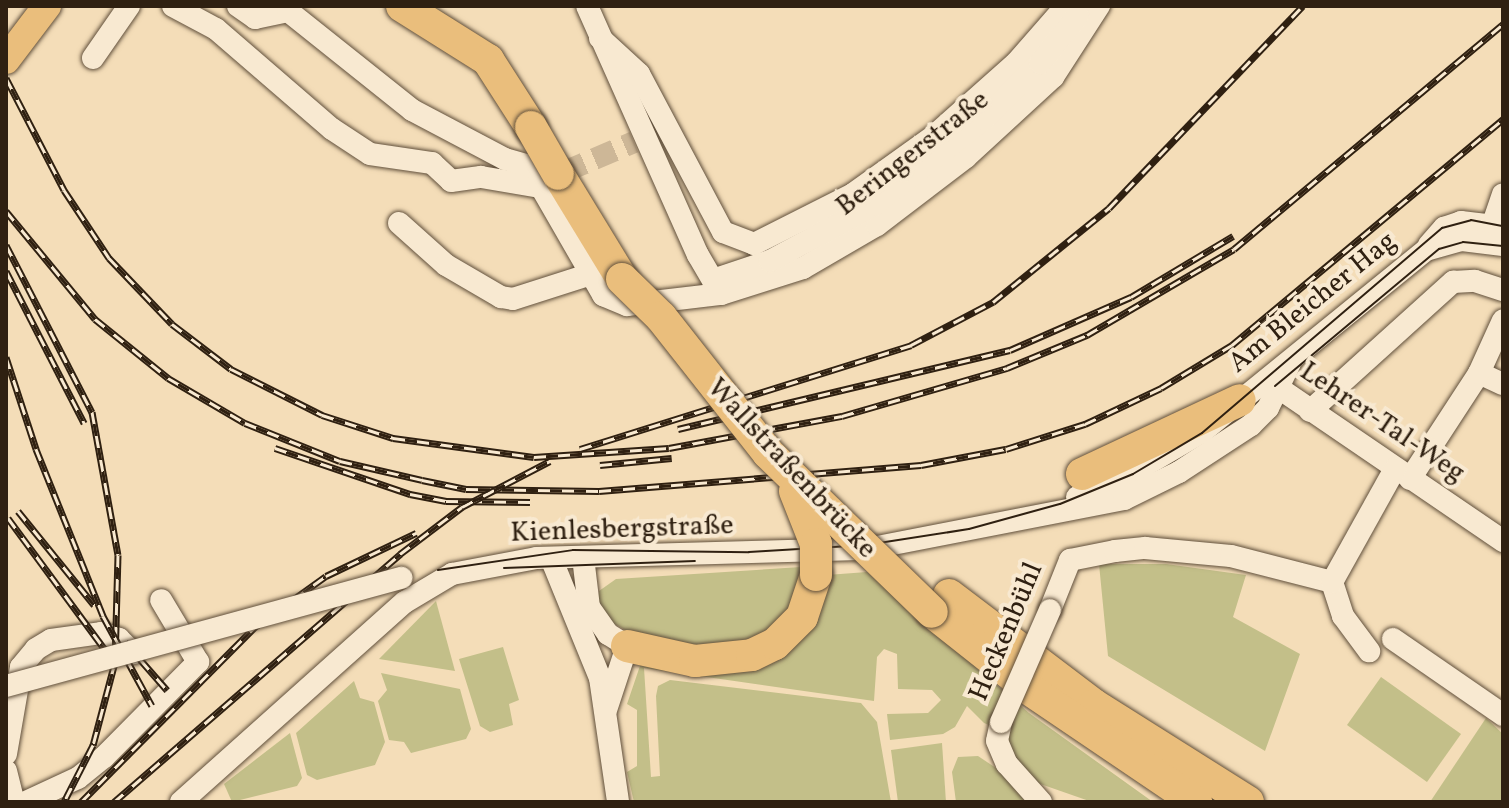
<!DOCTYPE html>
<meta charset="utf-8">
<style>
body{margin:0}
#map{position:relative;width:1509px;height:808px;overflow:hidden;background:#f4ddb8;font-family:Vollkorn,serif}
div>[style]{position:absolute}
.green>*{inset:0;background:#c3bf89}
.minor-tunnel>*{height:22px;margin-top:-11px;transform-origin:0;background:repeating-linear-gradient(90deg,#cdb797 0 22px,transparent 0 33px)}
.roads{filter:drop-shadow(0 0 2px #604f3b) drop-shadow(0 0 2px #604f3b)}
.minor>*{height:22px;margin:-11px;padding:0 11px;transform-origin:11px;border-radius:11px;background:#f8e9d1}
.major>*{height:28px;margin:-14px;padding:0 14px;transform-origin:14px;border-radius:14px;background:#eabe7c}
.highway>*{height:32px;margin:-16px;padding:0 16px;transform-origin:16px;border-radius:16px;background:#eabe7c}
.tram>*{height:2px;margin:-1px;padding:0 1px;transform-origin:1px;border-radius:1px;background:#2f2011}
.rail>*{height:7px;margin-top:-3.5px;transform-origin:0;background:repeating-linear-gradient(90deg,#f8e9d1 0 12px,#2f2011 0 24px);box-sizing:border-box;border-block:2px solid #2f2011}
.bridges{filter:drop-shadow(0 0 2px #604f3b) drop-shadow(0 0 2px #604f3b)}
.minor-bridge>*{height:22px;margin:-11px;padding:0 11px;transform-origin:11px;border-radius:11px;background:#f8e9d1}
.highway-bridge>*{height:32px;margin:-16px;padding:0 16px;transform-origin:16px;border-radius:16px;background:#eabe7c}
span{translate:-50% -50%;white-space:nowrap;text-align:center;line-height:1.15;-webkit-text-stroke:8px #f8e9d1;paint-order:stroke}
.street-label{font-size:28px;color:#2f2011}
.frame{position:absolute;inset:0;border:8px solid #2f2011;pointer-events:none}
</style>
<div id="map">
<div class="green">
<div style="clip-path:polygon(1099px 564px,1166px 564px,1246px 575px,1233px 617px,1300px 654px,1265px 751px,1108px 656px)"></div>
<div style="clip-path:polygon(801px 567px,797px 595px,781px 624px,730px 649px,643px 640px,613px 623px,598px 603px,599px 591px,616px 579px)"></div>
<div style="clip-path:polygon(867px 572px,1029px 713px,1153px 802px,1092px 802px,1029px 780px,1007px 753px,1009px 733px,984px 723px,967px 706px,955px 727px,943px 734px,890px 740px,887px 714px,928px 713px,941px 700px,932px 690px,898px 689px,897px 654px,884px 649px,877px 657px,874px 701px,644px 668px,651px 777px,660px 776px,656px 696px,658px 686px,670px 680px,861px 703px,877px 722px,891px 802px,634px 802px,627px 772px,637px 766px,637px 710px,627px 704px,642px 660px,729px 668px,827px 575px)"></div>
<div style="clip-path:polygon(436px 601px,455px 671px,379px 659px)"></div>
<div style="clip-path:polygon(503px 647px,519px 700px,509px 704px,513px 725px,490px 732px,480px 726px,459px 659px)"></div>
<div style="clip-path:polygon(381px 673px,460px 689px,471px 729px,466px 739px,411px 753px,404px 742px,389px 740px,378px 701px,387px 690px)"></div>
<div style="clip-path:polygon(1381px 677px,1461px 734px,1427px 782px,1347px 725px)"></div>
<div style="clip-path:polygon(354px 681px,360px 698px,374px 702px,385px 742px,375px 765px,317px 780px,307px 775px,296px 733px)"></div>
<div style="clip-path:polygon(1486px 718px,1503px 734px,1503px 802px,1430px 802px)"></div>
<div style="clip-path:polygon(290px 733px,302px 778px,297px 786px,232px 802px,224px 784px)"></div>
<div style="clip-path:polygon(942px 743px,946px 802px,898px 802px,891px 750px)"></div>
<div style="clip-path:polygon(978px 756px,1011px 778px,1027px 802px,956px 802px,952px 772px,958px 757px)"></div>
</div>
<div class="minor-tunnel">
<div style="left:544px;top:170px;width:20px;rotate:6deg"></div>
<div style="left:564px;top:172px;width:76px;rotate:-23.2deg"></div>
</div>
<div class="roads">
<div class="minor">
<div style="left:173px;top:6px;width:49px;rotate:28.1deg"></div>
<div style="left:216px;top:29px;width:153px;rotate:40.8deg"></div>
<div style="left:332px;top:129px;width:45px;rotate:33.3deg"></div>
<div style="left:370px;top:154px;width:63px;rotate:8.3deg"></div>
<div style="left:432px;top:163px;width:26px;rotate:43deg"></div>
<div style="left:451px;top:181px;width:30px;rotate:-8deg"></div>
<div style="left:481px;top:177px;width:61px;rotate:9.5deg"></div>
<div style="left:238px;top:6px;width:21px;rotate:35deg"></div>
<div style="left:255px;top:18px;width:34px;rotate:-12deg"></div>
<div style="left:288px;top:11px;width:159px;rotate:38.6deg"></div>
<div style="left:412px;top:110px;width:105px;rotate:27.8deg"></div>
<div style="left:505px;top:159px;width:35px;rotate:16deg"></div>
<div style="left:539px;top:169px;width:18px;rotate:84deg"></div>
<div style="left:541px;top:187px;width:125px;rotate:60.1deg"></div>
<div style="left:603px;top:295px;width:26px;rotate:23deg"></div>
<div style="left:627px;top:305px;width:95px;rotate:-6.7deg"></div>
<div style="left:721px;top:294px;width:86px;rotate:-17.6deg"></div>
<div style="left:803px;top:268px;width:86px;rotate:-30.2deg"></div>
<div style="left:877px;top:225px;width:111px;rotate:-37.3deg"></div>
<div style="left:965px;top:158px;width:120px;rotate:-42.6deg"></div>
<div style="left:1053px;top:77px;width:85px;rotate:-57.1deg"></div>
<div style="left:587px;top:6px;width:273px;rotate:66deg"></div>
<div style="left:698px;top:255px;width:42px;rotate:59.7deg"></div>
<div style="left:600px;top:38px;width:53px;rotate:42.7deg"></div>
<div style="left:639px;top:74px;width:179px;rotate:62deg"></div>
<div style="left:723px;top:232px;width:33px;rotate:21deg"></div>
<div style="left:754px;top:244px;width:111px;rotate:-26.8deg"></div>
<div style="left:853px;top:194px;width:100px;rotate:-35.6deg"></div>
<div style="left:934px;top:136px;width:111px;rotate:-41.7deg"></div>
<div style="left:1017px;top:62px;width:74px;rotate:-48.8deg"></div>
<div style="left:93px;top:58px;width:63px;rotate:-55.3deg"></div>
<div style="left:399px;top:223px;width:63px;rotate:41.8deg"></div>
<div style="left:446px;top:265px;width:64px;rotate:30.2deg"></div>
<div style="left:501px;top:297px;width:12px;rotate:9deg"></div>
<div style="left:513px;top:299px;width:82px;rotate:-17.8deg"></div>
<div style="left:1488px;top:238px;width:46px;rotate:-71.2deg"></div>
<div style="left:1429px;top:245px;width:23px;rotate:-49deg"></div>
<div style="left:1444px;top:228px;width:18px;rotate:-19deg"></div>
<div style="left:1461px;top:222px;width:42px;rotate:6.8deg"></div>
<div style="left:713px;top:280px;width:60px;rotate:-18.4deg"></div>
<div style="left:770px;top:261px;width:118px;rotate:-28.3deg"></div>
<div style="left:874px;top:205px;width:140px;rotate:-38deg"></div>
<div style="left:984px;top:119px;width:79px;rotate:-45deg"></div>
<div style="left:1040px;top:63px;width:61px;rotate:-51.6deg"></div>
<div style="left:1479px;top:373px;width:26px;rotate:25deg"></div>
<div style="left:1267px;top:380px;width:286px;rotate:34.3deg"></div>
<div style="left:1310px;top:411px;width:193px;rotate:-42.1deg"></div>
<div style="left:1453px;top:282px;width:22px;rotate:-3deg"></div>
<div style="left:1475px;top:281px;width:29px;rotate:18deg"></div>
<div style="left:1410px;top:479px;width:126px;rotate:-56.9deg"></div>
<div style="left:1479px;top:373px;width:58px;rotate:-65.6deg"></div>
<div style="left:1077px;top:497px;width:60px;rotate:-23.6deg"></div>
<div style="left:1132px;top:473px;width:81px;rotate:-30.4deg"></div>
<div style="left:1202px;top:432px;width:289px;rotate:-39.1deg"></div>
<div style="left:1426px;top:250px;width:37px;rotate:-16deg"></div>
<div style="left:1462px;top:240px;width:41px;rotate:7deg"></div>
<div style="left:583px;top:557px;width:50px;rotate:83.2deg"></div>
<div style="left:589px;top:607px;width:33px;rotate:55deg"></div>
<div style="left:608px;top:634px;width:22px;rotate:32deg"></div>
<div style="left:551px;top:558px;width:130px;rotate:67.8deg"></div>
<div style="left:600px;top:678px;width:125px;rotate:81.7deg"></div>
<div style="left:1332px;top:582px;width:36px;rotate:72deg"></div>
<div style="left:1343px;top:616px;width:44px;rotate:53.4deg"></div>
<div style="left:1050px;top:610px;width:54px;rotate:-68.2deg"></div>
<div style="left:1070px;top:560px;width:46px;rotate:-11.3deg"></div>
<div style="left:1115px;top:551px;width:30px;rotate:-6deg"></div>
<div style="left:1145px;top:548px;width:86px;rotate:5.3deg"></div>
<div style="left:1231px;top:556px;width:104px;rotate:14.4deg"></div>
<div style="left:1332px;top:582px;width:129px;rotate:-60.9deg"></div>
<div style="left:1393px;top:639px;width:134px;rotate:34.6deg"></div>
<div style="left:606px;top:710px;width:67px;rotate:-71.8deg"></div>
<div style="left:1001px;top:722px;width:19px;rotate:102deg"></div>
<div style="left:997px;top:741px;width:25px;rotate:67deg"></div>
<div style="left:1007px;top:764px;width:51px;rotate:48.2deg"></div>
<div style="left:6px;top:754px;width:88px;rotate:-80.2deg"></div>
<div style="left:21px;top:667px;width:23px;rotate:-50deg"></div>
<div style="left:36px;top:649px;width:17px;rotate:-31deg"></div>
<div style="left:51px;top:640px;width:50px;rotate:-8deg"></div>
<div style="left:101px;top:633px;width:19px;rotate:18deg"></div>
<div style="left:119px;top:639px;width:20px;rotate:45deg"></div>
<div style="left:6px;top:771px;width:32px;rotate:76deg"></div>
<div style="left:26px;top:802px;width:57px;rotate:-24.8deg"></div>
<div style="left:78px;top:778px;width:33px;rotate:-39deg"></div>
<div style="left:104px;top:757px;width:134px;rotate:-45.3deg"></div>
<div style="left:198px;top:662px;width:72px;rotate:-120.8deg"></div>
<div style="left:181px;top:802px;width:300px;rotate:-41.8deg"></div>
<div style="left:405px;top:602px;width:55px;rotate:-30.8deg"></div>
<div style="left:452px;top:574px;width:86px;rotate:-10.7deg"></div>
<div style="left:537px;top:558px;width:330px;rotate:-1.6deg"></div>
<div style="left:867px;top:549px;width:262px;rotate:-11deg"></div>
<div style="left:1124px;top:499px;width:61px;rotate:-26.1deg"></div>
<div style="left:1179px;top:472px;width:86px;rotate:-33.1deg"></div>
<div style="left:1251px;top:425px;width:24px;rotate:-45deg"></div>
<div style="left:1268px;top:408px;width:50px;rotate:-63.9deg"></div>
</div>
<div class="major">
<div style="left:6px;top:60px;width:68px;rotate:-52.8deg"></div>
</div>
<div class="highway">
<div style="left:402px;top:6px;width:102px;rotate:32.1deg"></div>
<div style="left:488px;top:60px;width:80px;rotate:57.3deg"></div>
<div style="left:558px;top:174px;width:123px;rotate:58.6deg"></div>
<div style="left:1082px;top:474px;width:174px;rotate:-25.1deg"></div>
<div style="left:949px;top:595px;width:182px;rotate:37.2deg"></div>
<div style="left:1094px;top:705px;width:182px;rotate:32.2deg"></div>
<div style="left:932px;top:612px;width:124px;rotate:38.4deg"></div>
<div style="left:1029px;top:689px;width:202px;rotate:34.1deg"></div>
<div style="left:627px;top:646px;width:70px;rotate:12.4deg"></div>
<div style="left:695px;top:661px;width:57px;rotate:-6deg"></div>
<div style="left:752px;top:655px;width:25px;rotate:-26deg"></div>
<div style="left:775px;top:644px;width:38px;rotate:-45deg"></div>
<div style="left:802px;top:617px;width:44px;rotate:-71.6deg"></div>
</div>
</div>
<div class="tram">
<div style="left:1275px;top:386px;width:214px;rotate:-39.9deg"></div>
<div style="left:1439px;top:249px;width:25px;rotate:-16deg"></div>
<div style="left:1463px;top:242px;width:40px;rotate:5.7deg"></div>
<div style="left:504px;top:568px;width:191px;rotate:-2.1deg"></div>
<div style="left:438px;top:570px;width:136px;rotate:-8.4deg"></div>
<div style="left:573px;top:550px;width:176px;rotate:0.7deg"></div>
<div style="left:749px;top:552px;width:117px;rotate:-3.4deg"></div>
<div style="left:866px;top:545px;width:104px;rotate:-8.8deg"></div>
<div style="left:969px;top:529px;width:94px;rotate:-15.4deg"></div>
<div style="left:1060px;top:504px;width:79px;rotate:-22.3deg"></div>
<div style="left:1133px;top:474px;width:80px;rotate:-30.7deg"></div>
<div style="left:1202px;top:433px;width:316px;rotate:-40.5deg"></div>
<div style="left:1442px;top:228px;width:30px;rotate:-15deg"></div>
<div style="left:1471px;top:220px;width:33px;rotate:11deg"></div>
</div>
<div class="rail">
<div style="left:6px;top:78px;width:126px;rotate:62.6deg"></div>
<div style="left:64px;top:190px;width:82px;rotate:56.5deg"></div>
<div style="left:109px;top:258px;width:91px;rotate:46.3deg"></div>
<div style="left:172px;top:324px;width:74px;rotate:37.3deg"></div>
<div style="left:231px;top:369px;width:102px;rotate:26.8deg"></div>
<div style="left:322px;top:415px;width:75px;rotate:17.9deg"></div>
<div style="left:393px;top:438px;width:142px;rotate:7.7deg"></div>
<div style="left:534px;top:457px;width:135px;rotate:-3.8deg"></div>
<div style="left:669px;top:448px;width:176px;rotate:-10.5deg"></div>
<div style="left:842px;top:416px;width:172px;rotate:-16.2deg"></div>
<div style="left:1007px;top:368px;width:87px;rotate:-22.4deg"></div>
<div style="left:1087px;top:335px;width:170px;rotate:-30.3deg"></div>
<div style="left:1234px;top:249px;width:351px;rotate:-39.9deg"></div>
<div style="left:6px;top:211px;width:140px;rotate:50.5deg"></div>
<div style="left:95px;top:319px;width:94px;rotate:38.9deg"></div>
<div style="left:168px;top:378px;width:89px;rotate:30.3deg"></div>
<div style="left:245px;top:423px;width:102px;rotate:21.8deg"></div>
<div style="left:340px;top:461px;width:84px;rotate:13deg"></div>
<div style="left:422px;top:480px;width:45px;rotate:11.6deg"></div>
<div style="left:466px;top:489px;width:133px;rotate:0.9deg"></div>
<div style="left:599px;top:491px;width:323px;rotate:-4.6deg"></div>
<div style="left:921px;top:465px;width:86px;rotate:-10.7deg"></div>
<div style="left:1006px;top:449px;width:83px;rotate:-17.6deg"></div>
<div style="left:1085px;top:424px;width:84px;rotate:-25.3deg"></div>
<div style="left:1161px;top:388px;width:83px;rotate:-31.2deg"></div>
<div style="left:1232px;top:345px;width:353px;rotate:-39.8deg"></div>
<div style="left:6px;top:245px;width:188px;rotate:62.8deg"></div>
<div style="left:92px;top:412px;width:145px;rotate:79.7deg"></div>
<div style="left:118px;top:555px;width:107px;rotate:91.6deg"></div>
<div style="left:115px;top:662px;width:86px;rotate:104.8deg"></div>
<div style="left:93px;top:745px;width:64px;rotate:117deg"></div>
<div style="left:6px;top:271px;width:171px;rotate:62.8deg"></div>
<div style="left:6px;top:357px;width:97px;rotate:71.9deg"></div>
<div style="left:36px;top:449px;width:180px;rotate:68.1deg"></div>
<div style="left:103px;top:616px;width:102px;rotate:61.4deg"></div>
<div style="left:678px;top:429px;width:341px;rotate:-13.4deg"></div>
<div style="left:1010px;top:350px;width:132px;rotate:-23.7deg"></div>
<div style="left:1131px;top:297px;width:119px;rotate:-30.9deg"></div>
<div style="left:275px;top:448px;width:143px;rotate:18.8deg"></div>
<div style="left:410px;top:494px;width:37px;rotate:11deg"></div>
<div style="left:446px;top:501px;width:84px;rotate:0.7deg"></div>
<div style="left:580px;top:449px;width:347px;rotate:-17.4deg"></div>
<div style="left:911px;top:345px;width:93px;rotate:-27.7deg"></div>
<div style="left:993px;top:302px;width:149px;rotate:-39deg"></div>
<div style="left:1109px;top:208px;width:280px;rotate:-46.2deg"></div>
<div style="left:600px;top:465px;width:72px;rotate:-5.6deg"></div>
<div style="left:18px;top:511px;width:121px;rotate:51deg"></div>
<div style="left:8px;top:518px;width:184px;rotate:53.6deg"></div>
<div style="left:125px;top:642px;width:64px;rotate:48.8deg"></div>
<div style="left:81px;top:802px;width:247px;rotate:-45.2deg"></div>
<div style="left:255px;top:627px;width:87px;rotate:-35.7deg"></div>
<div style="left:326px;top:576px;width:100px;rotate:-25.5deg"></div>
<div style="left:114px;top:802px;width:379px;rotate:-40.9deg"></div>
<div style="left:400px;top:554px;width:78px;rotate:-37.2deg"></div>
<div style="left:462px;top:507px;width:99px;rotate:-27.6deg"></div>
</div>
<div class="bridges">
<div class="minor-bridge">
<div style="left:6px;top:686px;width:410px;rotate:-15.3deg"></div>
<div style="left:1001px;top:722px;width:122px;rotate:-66.4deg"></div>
</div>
<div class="highway-bridge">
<div style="left:531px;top:127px;width:54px;rotate:60.1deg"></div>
<div style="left:622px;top:279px;width:54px;rotate:44.3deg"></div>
<div style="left:661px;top:317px;width:173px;rotate:51.8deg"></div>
<div style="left:768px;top:453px;width:228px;rotate:44.1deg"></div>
<div style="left:795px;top:491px;width:57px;rotate:68.4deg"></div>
<div style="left:816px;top:544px;width:31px;rotate:90deg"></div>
</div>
</div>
<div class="street-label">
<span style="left:913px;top:154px;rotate:-38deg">Beringerstraße</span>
<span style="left:1313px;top:303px;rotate:-39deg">Am Bleicher Hag</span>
<span style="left:1382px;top:423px;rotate:34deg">Lehrer-Tal-Weg</span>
<span style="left:791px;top:469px;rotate:47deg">Wallstraßenbrücke</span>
<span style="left:622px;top:530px;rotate:-2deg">Kienlesbergstraße</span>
<span style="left:1007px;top:632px;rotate:-67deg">Heckenbühl</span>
</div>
<div class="frame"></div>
</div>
